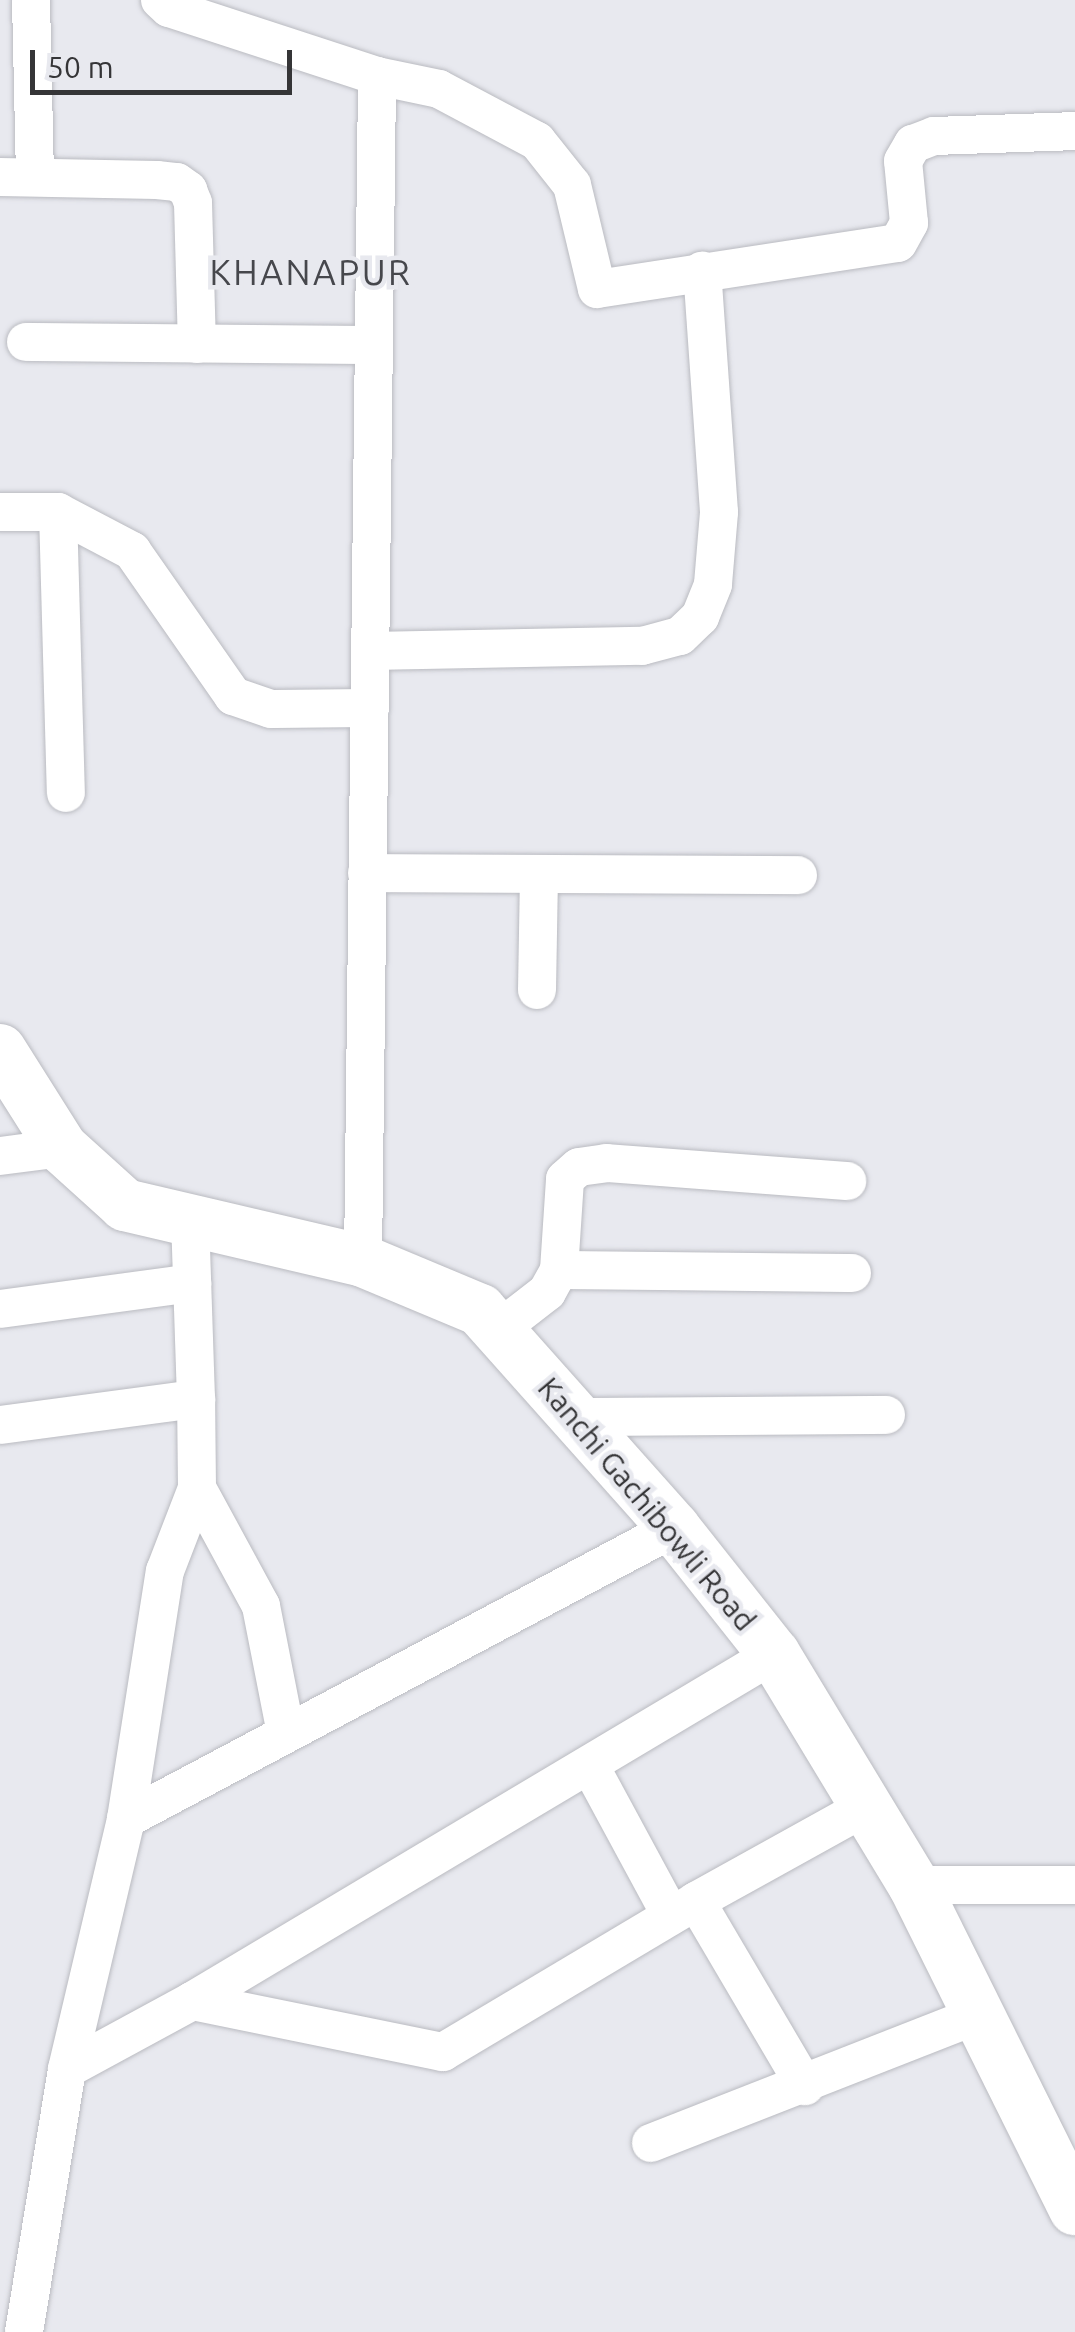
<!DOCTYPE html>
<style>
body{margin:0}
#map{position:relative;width:1075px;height:2332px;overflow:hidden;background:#e8e9ef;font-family:Ubuntu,sans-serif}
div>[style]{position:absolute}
.roads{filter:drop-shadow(0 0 2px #babbc1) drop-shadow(0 0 2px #babbc1)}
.minor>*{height:38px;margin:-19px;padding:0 19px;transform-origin:19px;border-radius:19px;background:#fff}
.secondary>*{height:52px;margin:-26px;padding:0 26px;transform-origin:26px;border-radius:26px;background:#fff}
span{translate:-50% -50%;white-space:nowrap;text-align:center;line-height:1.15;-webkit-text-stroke:9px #e8e9ef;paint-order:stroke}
.street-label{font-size:30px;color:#353537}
.quarter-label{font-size:35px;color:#46474c;letter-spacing:2.5px}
.scale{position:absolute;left:30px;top:50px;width:262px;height:45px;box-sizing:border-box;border:5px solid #353537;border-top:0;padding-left:12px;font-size:30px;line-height:35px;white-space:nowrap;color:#353537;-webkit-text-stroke:8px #e8e9ef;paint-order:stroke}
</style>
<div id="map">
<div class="roads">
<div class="minor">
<div style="left:31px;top:0;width:177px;rotate:88.7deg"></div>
<div style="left:160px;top:0;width:12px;rotate:42deg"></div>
<div style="left:169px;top:8px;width:219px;rotate:18.1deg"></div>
<div style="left:377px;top:76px;width:63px;rotate:11.8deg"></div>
<div style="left:439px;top:89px;width:111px;rotate:28deg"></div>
<div style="left:537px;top:141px;width:56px;rotate:51.5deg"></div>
<div style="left:572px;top:185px;width:107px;rotate:76.5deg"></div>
<div style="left:597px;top:289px;width:304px;rotate:-8.7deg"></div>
<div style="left:898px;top:243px;width:23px;rotate:-61deg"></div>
<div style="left:909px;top:223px;width:62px;rotate:-95.5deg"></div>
<div style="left:903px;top:161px;width:20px;rotate:-60deg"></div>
<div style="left:913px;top:144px;width:22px;rotate:-21deg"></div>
<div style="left:934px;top:136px;width:141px;rotate:-2deg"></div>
<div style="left:0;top:177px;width:157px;rotate:1.1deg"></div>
<div style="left:157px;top:180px;width:20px;rotate:6deg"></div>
<div style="left:177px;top:182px;width:14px;rotate:36deg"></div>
<div style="left:188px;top:190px;width:14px;rotate:69deg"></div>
<div style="left:193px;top:203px;width:141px;rotate:88.4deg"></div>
<div style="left:26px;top:342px;width:347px;rotate:0.5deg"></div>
<div style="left:0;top:512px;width:58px"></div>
<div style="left:58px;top:512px;width:84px;rotate:27.8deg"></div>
<div style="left:132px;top:551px;width:177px;rotate:55.1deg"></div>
<div style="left:233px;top:696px;width:40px;rotate:18.9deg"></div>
<div style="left:271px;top:709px;width:99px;rotate:-0.6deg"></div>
<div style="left:58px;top:512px;width:281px;rotate:88.4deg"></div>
<div style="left:370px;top:651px;width:272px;rotate:-1.1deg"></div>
<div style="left:642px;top:646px;width:39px;rotate:-15deg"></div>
<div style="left:680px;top:636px;width:28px;rotate:-44deg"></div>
<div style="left:700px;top:617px;width:35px;rotate:-68deg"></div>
<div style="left:713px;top:584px;width:72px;rotate:-85.2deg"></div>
<div style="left:719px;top:512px;width:242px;rotate:-94deg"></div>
<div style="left:367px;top:873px;width:431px;rotate:0.3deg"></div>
<div style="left:537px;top:990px;width:113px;rotate:-89deg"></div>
<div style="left:0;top:1156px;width:63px;rotate:-7.4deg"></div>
<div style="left:363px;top:1261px;width:1185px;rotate:-89.32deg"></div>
<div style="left:559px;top:1270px;width:293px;rotate:0.6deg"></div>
<div style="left:0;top:1309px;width:194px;rotate:-7.7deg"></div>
<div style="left:498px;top:1330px;width:62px;rotate:-37.8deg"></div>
<div style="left:547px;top:1292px;width:25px;rotate:-61deg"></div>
<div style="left:559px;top:1270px;width:91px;rotate:-86.2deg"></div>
<div style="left:565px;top:1179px;width:18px;rotate:-41deg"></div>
<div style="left:579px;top:1167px;width:28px;rotate:-8deg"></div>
<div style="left:607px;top:1163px;width:241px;rotate:4.3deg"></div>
<div style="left:575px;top:1417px;width:311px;rotate:-0.4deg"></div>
<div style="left:0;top:1425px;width:198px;rotate:-7.6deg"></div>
<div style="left:196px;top:1399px;width:182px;rotate:-91.9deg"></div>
<div style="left:197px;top:1488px;width:134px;rotate:61.5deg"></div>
<div style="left:261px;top:1606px;width:130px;rotate:78.9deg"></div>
<div style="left:590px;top:1766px;width:170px;rotate:61.6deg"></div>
<div style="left:126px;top:1819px;width:620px;rotate:-27.97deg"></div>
<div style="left:914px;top:1885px;width:161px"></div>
<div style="left:696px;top:1901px;width:215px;rotate:59.5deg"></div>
<div style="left:192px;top:2001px;width:256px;rotate:11.5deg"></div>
<div style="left:443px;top:2052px;width:295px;rotate:-30.8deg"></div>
<div style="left:696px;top:1901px;width:192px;rotate:-29deg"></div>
<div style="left:67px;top:2069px;width:142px;rotate:-28.5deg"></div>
<div style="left:192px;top:2001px;width:678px;rotate:-30.8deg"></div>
<div style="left:651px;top:2143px;width:354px;rotate:-21.4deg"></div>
<div style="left:24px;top:2332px;width:266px;rotate:-80.7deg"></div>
<div style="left:67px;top:2069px;width:257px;rotate:-76.7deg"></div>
<div style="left:126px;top:1819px;width:251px;rotate:-81.1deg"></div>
<div style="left:165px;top:1571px;width:89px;rotate:-68.9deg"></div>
<div style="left:197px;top:1488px;width:89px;rotate:-90.6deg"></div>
</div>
<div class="secondary">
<div style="left:0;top:1050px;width:116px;rotate:57.7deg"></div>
<div style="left:62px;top:1148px;width:85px;rotate:42.1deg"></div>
<div style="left:125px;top:1205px;width:244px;rotate:13.2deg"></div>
<div style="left:363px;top:1261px;width:127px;rotate:22.7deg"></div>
<div style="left:480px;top:1310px;width:292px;rotate:48.3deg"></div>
<div style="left:674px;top:1528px;width:161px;rotate:51.6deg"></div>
<div style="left:774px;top:1654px;width:270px;rotate:58.8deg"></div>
<div style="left:914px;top:1885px;width:362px;rotate:63.6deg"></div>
</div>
</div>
<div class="street-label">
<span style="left:647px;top:1504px;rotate:50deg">Kanchi Gachibowli Road</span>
</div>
<div class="quarter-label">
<span style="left:311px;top:272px">KHANAPUR</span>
</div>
<div class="scale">50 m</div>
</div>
